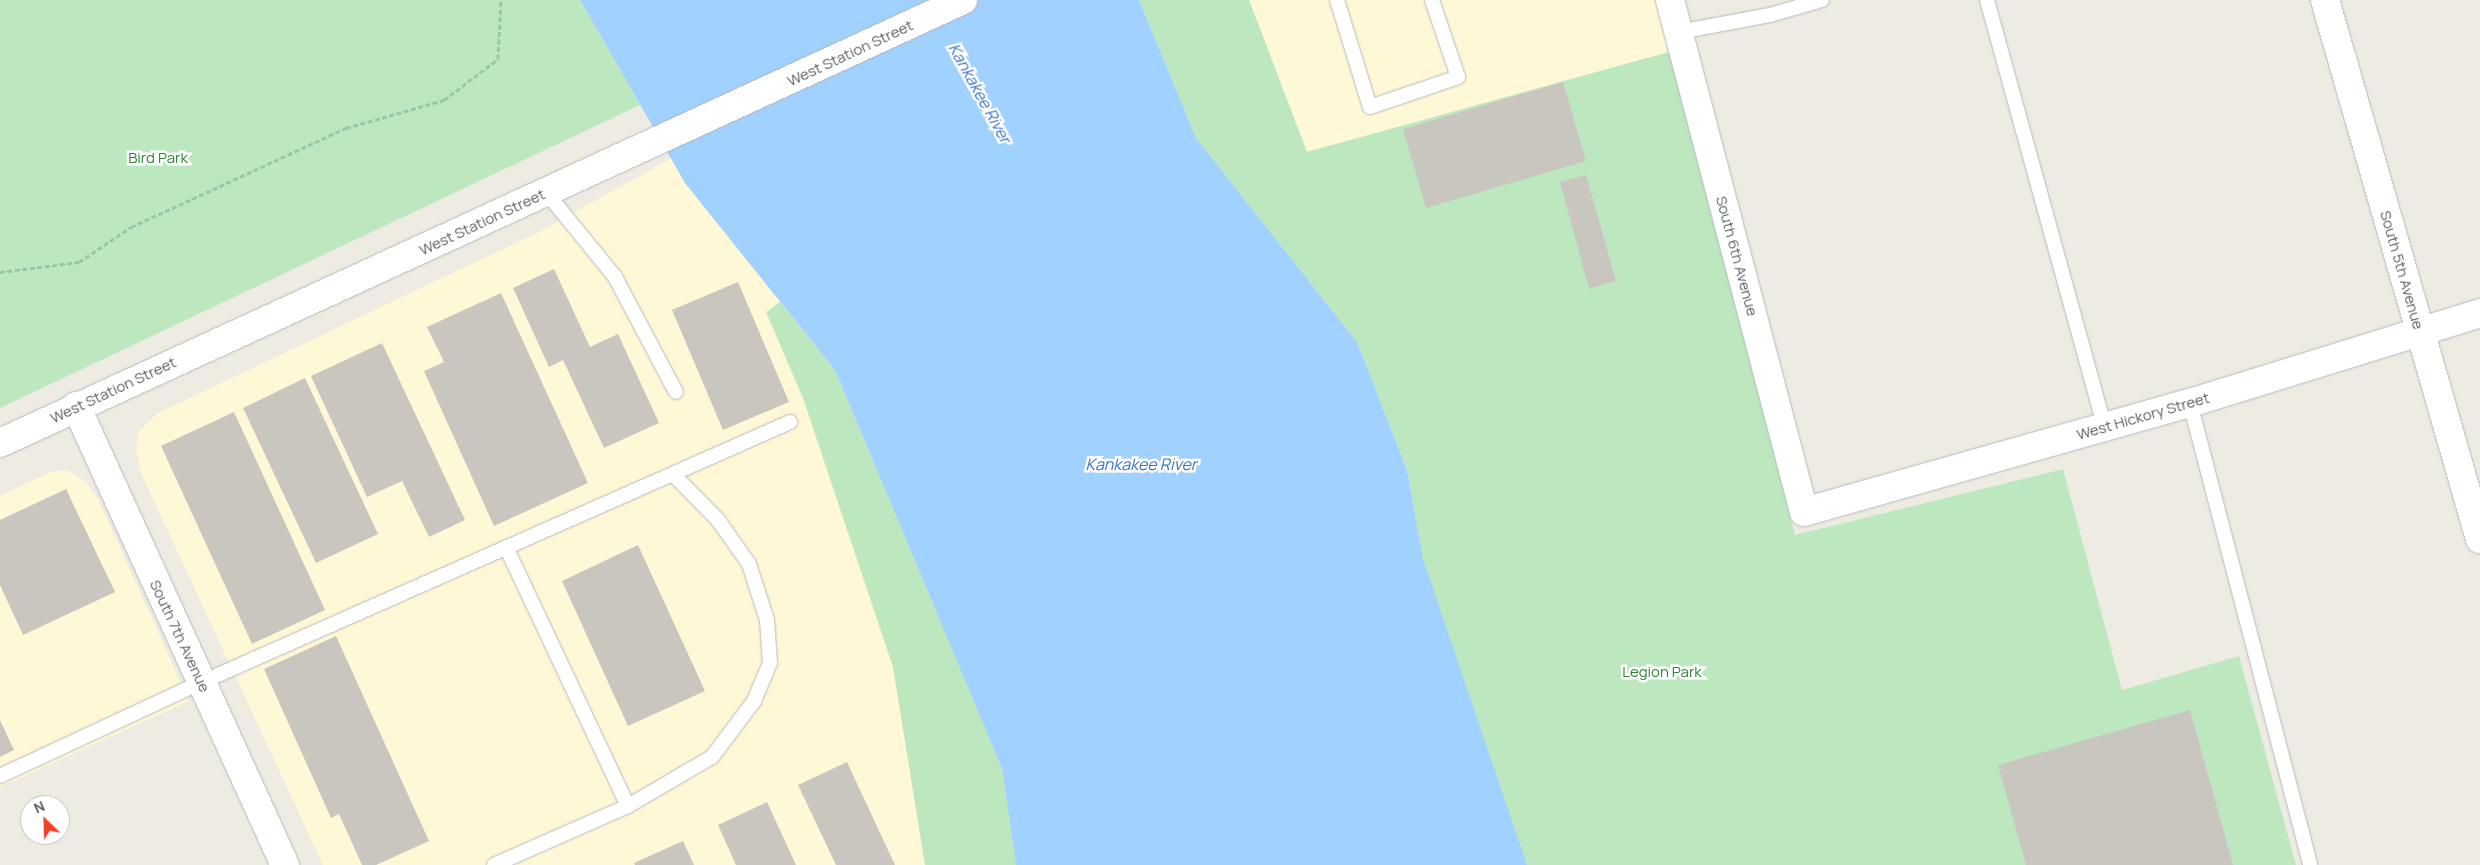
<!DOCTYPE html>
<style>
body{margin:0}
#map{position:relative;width:2480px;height:865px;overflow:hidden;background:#eeece2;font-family:Manrope,sans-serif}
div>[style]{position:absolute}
.commercial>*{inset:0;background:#fff8d6}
.green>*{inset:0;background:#bde8bf}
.water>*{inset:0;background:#a1d1ff}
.building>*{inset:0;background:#c9c6bf}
.path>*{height:3px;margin-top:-1.5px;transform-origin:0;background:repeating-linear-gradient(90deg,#95c9a7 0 5px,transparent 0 7.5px)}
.roads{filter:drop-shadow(0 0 1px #b7babf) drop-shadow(0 0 1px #b7babf)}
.service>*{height:14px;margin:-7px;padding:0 7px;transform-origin:7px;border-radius:7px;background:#fff}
.minor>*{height:28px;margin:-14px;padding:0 14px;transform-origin:14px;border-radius:14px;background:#fff}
.tertiary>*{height:28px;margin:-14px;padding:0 14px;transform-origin:14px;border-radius:14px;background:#fff}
.secondary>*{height:28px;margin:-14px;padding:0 14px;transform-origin:14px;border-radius:14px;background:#fff}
span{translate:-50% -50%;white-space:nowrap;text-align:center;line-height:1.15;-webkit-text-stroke:5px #fff;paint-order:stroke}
.street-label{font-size:15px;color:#5a5e64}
.park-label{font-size:15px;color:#2f8639}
.water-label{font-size:16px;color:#3b74c1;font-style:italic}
.north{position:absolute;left:20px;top:795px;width:50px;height:50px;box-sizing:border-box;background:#fff;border:1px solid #bdbfc1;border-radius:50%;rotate:336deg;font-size:14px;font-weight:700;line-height:20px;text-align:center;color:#5a5e64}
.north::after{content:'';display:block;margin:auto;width:18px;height:22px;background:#f33f23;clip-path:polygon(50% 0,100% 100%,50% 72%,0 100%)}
</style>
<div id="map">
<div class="commercial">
<div style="clip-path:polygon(1249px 0,1656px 0,1669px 52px,1307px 152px)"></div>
<div style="clip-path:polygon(672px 158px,685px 183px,780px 302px,766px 312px,803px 398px,893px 667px,925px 865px,323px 865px,140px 471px,136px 449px,138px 432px,158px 413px,539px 232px)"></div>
<div style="clip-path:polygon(53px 471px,69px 471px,86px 482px,98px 499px,189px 701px,0 787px,0 496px)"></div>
</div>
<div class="green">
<div style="clip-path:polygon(0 0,580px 0,640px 105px,0 408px)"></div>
<div style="clip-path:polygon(1139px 0,1249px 0,1307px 152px,1669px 52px,1795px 535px,2063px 469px,2122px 690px,2239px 656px,2296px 865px,1522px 865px,1423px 559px,1407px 470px,1357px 342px,1196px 138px)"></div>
<div style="clip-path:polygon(780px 302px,835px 370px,1002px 769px,1016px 865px,925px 865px,893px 667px,803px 398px,766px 312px)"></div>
</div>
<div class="water">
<div style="clip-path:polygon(580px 0,1139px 0,1196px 138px,1357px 342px,1407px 470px,1423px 559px,1527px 865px,1016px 865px,1002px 769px,835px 370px,685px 183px)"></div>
</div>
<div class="building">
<div style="clip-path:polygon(1563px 82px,1586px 161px,1426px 208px,1403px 129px)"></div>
<div style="clip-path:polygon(1586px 175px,1616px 281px,1589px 289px,1560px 182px)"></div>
<div style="clip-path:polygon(554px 269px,590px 347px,618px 334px,659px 423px,604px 448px,563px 360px,549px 367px,513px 288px)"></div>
<div style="clip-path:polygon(738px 282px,789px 402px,723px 430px,672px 310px)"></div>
<div style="clip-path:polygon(501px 293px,588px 483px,494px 526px,424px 371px,444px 362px,427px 327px)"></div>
<div style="clip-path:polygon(382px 343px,465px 520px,429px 537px,402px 481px,367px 497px,311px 376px)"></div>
<div style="clip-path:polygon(305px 378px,378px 534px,316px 563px,243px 408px)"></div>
<div style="clip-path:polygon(234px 412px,325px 610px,252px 644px,161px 446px)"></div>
<div style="clip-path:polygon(66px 489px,115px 592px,23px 635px,0 585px,0 520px)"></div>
<div style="clip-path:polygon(638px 545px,705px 691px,628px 726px,562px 581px)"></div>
<div style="clip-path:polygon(336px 636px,429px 841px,376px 865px,362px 865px,339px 814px,331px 818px,264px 669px)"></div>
<div style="clip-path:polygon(2190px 710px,2233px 865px,2026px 865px,1998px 765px)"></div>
<div style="clip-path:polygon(0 720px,14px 750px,0 757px)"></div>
<div style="clip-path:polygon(847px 762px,895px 865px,836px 865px,798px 785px)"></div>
<div style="clip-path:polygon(767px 802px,796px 865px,736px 865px,718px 825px)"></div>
<div style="clip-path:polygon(683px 841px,694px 865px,635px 865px,634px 863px)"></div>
</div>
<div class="path">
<div style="left:0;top:272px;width:80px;rotate:-7.2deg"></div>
<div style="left:79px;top:262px;width:63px;rotate:-33.9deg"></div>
<div style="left:131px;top:227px;width:237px;rotate:-24.7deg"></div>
<div style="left:346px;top:128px;width:102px;rotate:-15.9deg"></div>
<div style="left:444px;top:100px;width:68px;rotate:-37.2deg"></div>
<div style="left:498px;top:59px;width:59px;rotate:-87.1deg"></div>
</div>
<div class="roads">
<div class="service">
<div style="left:1337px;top:0;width:112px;rotate:72.9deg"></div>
<div style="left:1370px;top:107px;width:93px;rotate:-18.8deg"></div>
<div style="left:1458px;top:77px;width:81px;rotate:-108.7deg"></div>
<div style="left:1987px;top:0;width:443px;rotate:74.6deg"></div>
<div style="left:1679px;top:32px;width:93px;rotate:-10.6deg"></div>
<div style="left:1770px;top:15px;width:54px;rotate:-16.1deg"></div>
<div style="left:546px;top:192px;width:109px;rotate:50.9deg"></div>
<div style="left:615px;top:277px;width:130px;rotate:62.1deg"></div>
<div style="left:2190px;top:403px;width:477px;rotate:75.4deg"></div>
<div style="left:506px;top:547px;width:286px;rotate:64.8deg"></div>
<div style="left:0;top:776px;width:223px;rotate:-25deg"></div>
<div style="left:202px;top:682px;width:643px;rotate:-23.85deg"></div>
<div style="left:494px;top:865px;width:146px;rotate:-23.8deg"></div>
<div style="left:628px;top:806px;width:97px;rotate:-30.3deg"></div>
<div style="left:712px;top:757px;width:70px;rotate:-53.1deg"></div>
<div style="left:754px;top:701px;width:41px;rotate:-67.2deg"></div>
<div style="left:770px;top:663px;width:43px;rotate:-94deg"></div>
<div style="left:767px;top:620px;width:59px;rotate:-107.8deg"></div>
<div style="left:749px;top:564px;width:54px;rotate:-125.2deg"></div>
<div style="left:718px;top:520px;width:64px;rotate:-134.4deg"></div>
</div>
<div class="minor">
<div style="left:1670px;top:0;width:529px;rotate:75.33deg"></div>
<div style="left:1804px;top:512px;width:401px;rotate:-15.8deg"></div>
<div style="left:2190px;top:403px;width:304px;rotate:-17.2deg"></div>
<div style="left:76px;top:406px;width:504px;rotate:65.52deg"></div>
</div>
<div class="tertiary">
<div style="left:2325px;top:0;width:561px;rotate:73.96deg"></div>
</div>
<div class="secondary">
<div style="left:0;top:443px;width:1060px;rotate:-24.7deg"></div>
</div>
</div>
<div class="street-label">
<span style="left:850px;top:53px;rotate:-25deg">West Station Street</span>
<span style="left:482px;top:222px;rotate:-25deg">West Station Street</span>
<span style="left:1737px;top:256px;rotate:75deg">South 6th Avenue</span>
<span style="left:2402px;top:270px;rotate:74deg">South 5th Avenue</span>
<span style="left:113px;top:390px;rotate:-25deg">West Station Street</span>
<span style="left:2143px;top:416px;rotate:-16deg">West Hickory Street</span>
<span style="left:180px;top:636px;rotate:65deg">South 7th Avenue</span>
</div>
<div class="park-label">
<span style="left:158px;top:158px">Bird Park</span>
<span style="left:1662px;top:672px">Legion Park</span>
</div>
<div class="water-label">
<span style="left:980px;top:93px;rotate:61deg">Kankakee River</span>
<span style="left:1141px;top:464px">Kankakee River</span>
</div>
<div class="north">N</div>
</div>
